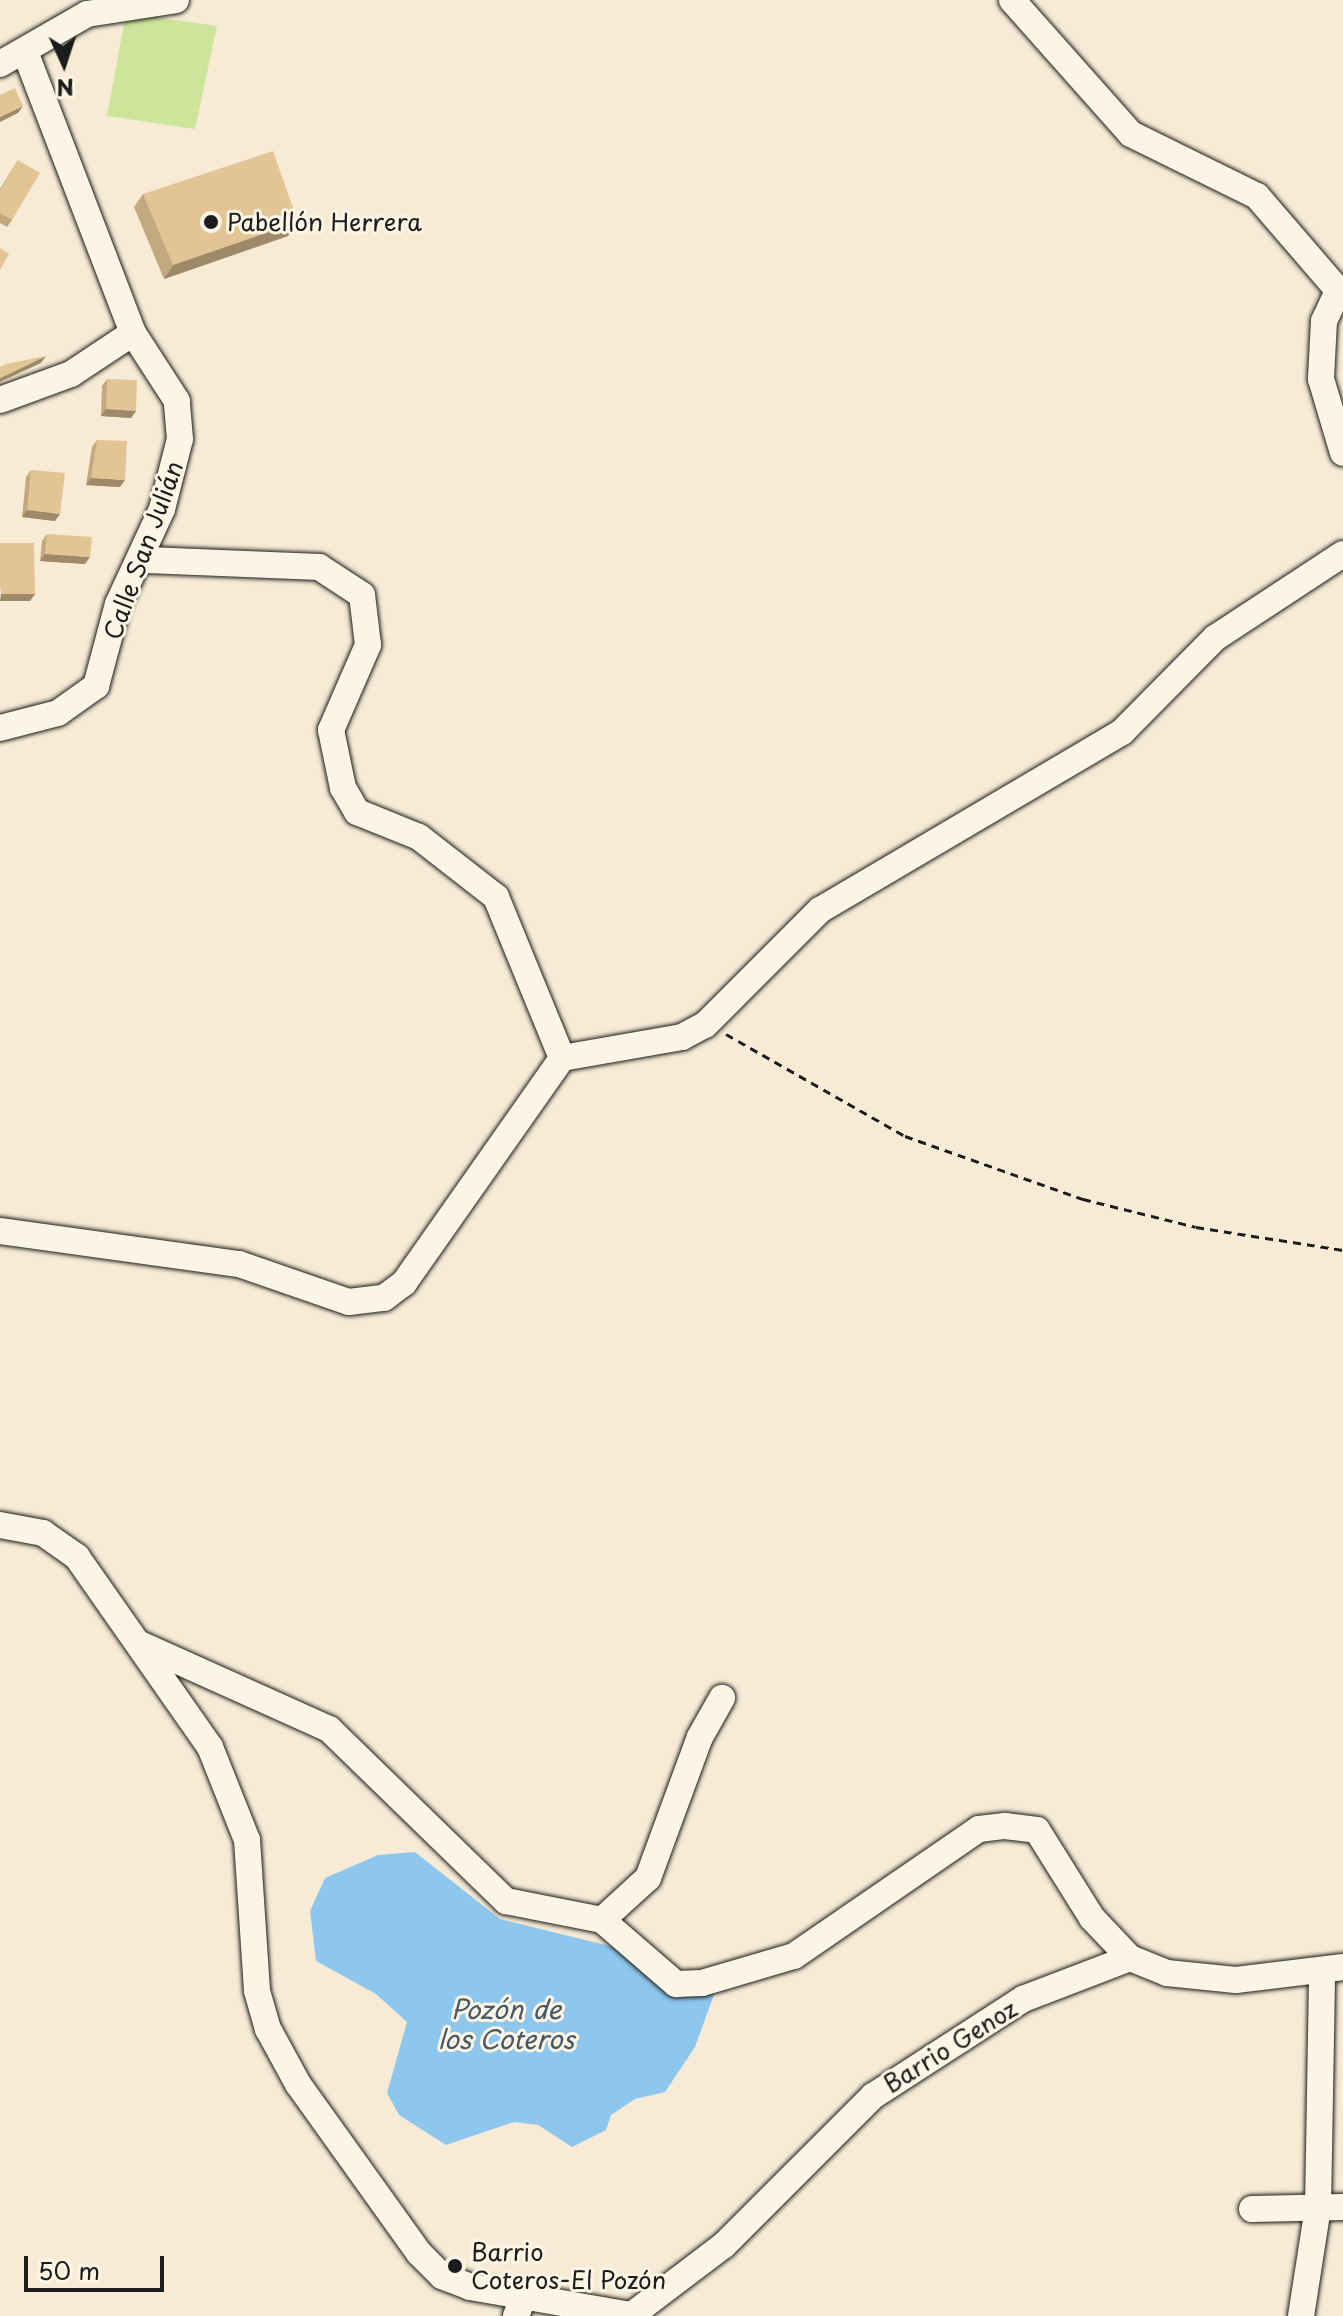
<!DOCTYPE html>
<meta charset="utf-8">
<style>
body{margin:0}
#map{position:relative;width:1343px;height:2316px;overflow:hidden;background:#f7ebd5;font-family:"Playpen Sans",sans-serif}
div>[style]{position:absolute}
.green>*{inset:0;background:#cde59a}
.water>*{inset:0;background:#8ec7ed}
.path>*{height:3px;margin-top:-1.5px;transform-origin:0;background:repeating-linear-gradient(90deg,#1c1c1c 0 8px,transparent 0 14px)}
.roads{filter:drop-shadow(0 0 2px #1c1c1c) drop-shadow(0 0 2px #1c1c1c)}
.minor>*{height:26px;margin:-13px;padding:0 13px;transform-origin:13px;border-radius:13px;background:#fcf5e5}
.wall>*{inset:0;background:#c2a980}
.shaded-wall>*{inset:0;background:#9e8968}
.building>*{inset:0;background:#e2c495}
.dots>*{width:22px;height:22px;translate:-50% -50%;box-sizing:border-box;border:4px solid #fcf5e5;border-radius:50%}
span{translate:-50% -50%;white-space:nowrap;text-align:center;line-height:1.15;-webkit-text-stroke:6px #fcf5e5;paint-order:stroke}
.poi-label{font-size:24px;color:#1c1c1c}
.left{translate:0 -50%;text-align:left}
.street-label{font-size:24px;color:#1c1c1c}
.water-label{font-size:26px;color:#445865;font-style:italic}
.north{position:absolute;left:24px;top:24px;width:80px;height:80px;-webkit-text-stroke:6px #fcf5e5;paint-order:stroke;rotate:177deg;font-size:22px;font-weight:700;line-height:32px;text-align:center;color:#1c1c1c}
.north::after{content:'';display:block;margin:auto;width:28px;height:36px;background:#1c1c1c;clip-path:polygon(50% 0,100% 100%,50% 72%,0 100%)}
.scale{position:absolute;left:24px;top:2256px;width:140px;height:36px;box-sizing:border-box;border:4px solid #1c1c1c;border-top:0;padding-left:10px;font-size:24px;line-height:28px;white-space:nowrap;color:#1c1c1c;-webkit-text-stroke:6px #fcf5e5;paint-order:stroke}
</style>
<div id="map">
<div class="green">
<div style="clip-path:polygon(126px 13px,217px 26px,195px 129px,107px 116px)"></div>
</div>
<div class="water">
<div style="clip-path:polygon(415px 1852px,500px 1919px,626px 1950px,665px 1992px,716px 1989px,695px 2047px,665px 2092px,635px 2099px,611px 2115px,606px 2130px,572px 2147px,538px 2125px,514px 2122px,446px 2145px,399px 2115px,387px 2093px,407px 2022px,376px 1994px,316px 1961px,310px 1911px,325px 1878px,378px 1855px)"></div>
</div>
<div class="path">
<div style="left:726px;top:1034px;width:206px;rotate:29.7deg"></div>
<div style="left:905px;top:1136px;width:189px;rotate:19.5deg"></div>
<div style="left:1083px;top:1199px;width:116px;rotate:13.9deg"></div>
<div style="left:1196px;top:1227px;width:149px;rotate:8.9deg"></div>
</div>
<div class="roads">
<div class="minor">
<div style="left:1012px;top:0;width:179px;rotate:48.4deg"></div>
<div style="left:1131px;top:134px;width:140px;rotate:26.2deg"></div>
<div style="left:1257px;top:196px;width:132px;rotate:49.3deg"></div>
<div style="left:0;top:64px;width:100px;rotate:-29.9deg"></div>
<div style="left:87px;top:14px;width:90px;rotate:-8.9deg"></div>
<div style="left:1338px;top:291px;width:33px;rotate:115deg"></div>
<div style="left:1324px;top:321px;width:58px;rotate:93deg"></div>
<div style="left:1321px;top:379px;width:77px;rotate:73.4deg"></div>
<div style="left:0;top:400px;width:76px;rotate:-20.1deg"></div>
<div style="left:71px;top:374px;width:74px;rotate:-33.5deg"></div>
<div style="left:0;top:728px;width:60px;rotate:-14.5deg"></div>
<div style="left:58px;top:713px;width:47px;rotate:-35.4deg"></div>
<div style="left:96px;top:686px;width:85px;rotate:-75deg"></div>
<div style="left:118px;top:604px;width:105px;rotate:-65.1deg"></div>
<div style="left:162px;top:509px;width:72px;rotate:-75.6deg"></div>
<div style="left:180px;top:439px;width:38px;rotate:-95deg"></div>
<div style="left:177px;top:401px;width:81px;rotate:-122.9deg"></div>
<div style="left:133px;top:333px;width:302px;rotate:-111deg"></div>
<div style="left:562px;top:1058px;width:122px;rotate:-9.9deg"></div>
<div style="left:682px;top:1037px;width:26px;rotate:-28deg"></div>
<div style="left:705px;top:1025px;width:163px;rotate:-45deg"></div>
<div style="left:820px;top:910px;width:351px;rotate:-30.5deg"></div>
<div style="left:1122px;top:732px;width:132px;rotate:-45.3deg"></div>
<div style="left:1215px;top:638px;width:153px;rotate:-33.3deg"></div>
<div style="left:0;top:1231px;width:241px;rotate:7.9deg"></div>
<div style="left:239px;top:1264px;width:116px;rotate:19.1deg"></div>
<div style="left:349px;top:1302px;width:35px;rotate:-7deg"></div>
<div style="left:384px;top:1298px;width:25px;rotate:-37deg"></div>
<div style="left:404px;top:1283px;width:275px;rotate:-54.9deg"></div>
<div style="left:562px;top:1058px;width:174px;rotate:-112.3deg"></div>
<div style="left:496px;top:897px;width:98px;rotate:-142.1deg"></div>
<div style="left:419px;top:837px;width:67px;rotate:-158deg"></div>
<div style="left:357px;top:812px;width:28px;rotate:-120deg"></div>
<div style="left:343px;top:788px;width:59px;rotate:-101.7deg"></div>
<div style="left:331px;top:730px;width:93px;rotate:-66.5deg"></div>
<div style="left:368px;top:645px;width:50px;rotate:-96.8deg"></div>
<div style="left:362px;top:595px;width:51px;rotate:-146.9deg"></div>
<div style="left:319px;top:567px;width:178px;rotate:-177.7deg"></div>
<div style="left:0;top:1525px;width:44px;rotate:10.5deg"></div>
<div style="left:43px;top:1533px;width:42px;rotate:35.2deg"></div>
<div style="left:77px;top:1557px;width:232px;rotate:55deg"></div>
<div style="left:210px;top:1747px;width:100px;rotate:68.3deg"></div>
<div style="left:247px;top:1840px;width:151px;rotate:86.2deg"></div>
<div style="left:257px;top:1991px;width:40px;rotate:74deg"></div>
<div style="left:268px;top:2029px;width:63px;rotate:61.4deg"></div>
<div style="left:298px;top:2084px;width:208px;rotate:54.4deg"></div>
<div style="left:419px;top:2253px;width:33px;rotate:45deg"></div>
<div style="left:442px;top:2276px;width:30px;rotate:21deg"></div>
<div style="left:470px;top:2287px;width:169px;rotate:9.9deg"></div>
<div style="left:142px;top:1645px;width:205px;rotate:24.2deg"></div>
<div style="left:329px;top:1729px;width:247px;rotate:44.2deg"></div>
<div style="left:506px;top:1901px;width:98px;rotate:11.2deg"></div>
<div style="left:602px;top:1920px;width:98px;rotate:40.9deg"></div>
<div style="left:676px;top:1984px;width:26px;rotate:-2deg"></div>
<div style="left:702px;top:1983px;width:96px;rotate:-16.4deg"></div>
<div style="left:794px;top:1956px;width:224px;rotate:-34.5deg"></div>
<div style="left:979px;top:1829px;width:26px;rotate:-7deg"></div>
<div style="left:1005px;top:1826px;width:32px;rotate:7deg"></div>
<div style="left:1037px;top:1830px;width:104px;rotate:58deg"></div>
<div style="left:1092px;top:1918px;width:55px;rotate:46.5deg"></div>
<div style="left:602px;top:1920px;width:62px;rotate:-42.4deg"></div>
<div style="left:648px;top:1878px;width:150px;rotate:-69.8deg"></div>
<div style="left:700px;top:1737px;width:45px;rotate:-60.6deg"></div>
<div style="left:1252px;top:2209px;width:91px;rotate:-1.3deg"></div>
<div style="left:633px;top:2314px;width:114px;rotate:-37.2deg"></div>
<div style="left:724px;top:2245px;width:211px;rotate:-45deg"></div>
<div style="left:873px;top:2096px;width:179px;rotate:-32.9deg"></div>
<div style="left:1023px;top:1999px;width:115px;rotate:-21deg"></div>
<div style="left:1130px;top:1958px;width:40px;rotate:22deg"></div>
<div style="left:1167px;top:1973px;width:69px;rotate:5.8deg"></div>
<div style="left:1236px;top:1980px;width:108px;rotate:-6.9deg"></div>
<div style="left:516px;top:2316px;width:26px;rotate:-69deg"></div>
<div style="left:1301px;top:2316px;width:109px;rotate:-81.1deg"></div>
<div style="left:1318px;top:2208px;width:238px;rotate:-89deg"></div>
</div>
</div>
<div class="wall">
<div style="clip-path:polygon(18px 160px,12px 220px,7px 227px,0 223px,0 189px)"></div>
<div style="clip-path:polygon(143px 194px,298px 222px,288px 236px,164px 279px,134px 207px)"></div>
<div style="clip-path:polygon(107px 379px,136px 411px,131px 418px,101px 416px,102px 386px)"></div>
<div style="clip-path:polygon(97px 440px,120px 487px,86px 485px,92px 447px)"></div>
<div style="clip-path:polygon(31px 470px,55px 521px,22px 517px,26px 477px)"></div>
<div style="clip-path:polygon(47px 534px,85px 564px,40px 561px,42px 541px)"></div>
</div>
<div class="shaded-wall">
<div style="clip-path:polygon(23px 106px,18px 113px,0 122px,0 117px)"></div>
<div style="clip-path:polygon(298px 222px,288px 236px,164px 279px,173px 265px)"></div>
<div style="clip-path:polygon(46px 356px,41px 363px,0 382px,0 378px)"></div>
<div style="clip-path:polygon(106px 409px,136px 411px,131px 418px,101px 416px)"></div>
<div style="clip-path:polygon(91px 478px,125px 480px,120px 487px,86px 485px)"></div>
<div style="clip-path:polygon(27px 510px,60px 514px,55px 521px,22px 517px)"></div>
<div style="clip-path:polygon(45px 554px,90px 557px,85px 564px,40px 561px)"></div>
<div style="clip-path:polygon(1px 594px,35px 594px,30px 601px,0 601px)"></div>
</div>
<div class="building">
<div style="clip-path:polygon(15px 88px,23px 106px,0 117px,0 95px)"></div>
<div style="clip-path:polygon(273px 151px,298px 222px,173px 265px,143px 194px)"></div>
<div style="clip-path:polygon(18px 160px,40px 173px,12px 220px,0 213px,0 191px)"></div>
<div style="clip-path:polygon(0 248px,9px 254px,0 270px)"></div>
<div style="clip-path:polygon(46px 356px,0 378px,0 367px,6px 364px)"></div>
<div style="clip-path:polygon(107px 379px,137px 380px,136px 411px,106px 409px)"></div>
<div style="clip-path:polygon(97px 440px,127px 441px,125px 480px,91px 478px)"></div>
<div style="clip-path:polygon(31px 470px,65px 473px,60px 514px,27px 510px)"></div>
<div style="clip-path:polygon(47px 534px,92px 537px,90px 557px,45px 554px)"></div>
<div style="clip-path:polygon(0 543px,34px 543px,35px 594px,1px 594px,0 585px)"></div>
</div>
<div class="dots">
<div style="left:211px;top:222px;background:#1c1c1c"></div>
<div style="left:455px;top:2266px;background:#1c1c1c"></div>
</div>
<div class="poi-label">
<span class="left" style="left:227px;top:222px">Pabellón Herrera</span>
<span class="left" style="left:471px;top:2266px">Barrio<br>Coteros-El Pozón</span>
</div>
<div class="street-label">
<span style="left:143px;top:550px;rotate:-70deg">Calle San Julián</span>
<span style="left:950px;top:2046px;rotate:-32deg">Barrio Genoz</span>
</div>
<div class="water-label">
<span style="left:506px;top:2024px">Pozón de<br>los Coteros</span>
</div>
<div class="north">N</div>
<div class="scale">50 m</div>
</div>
